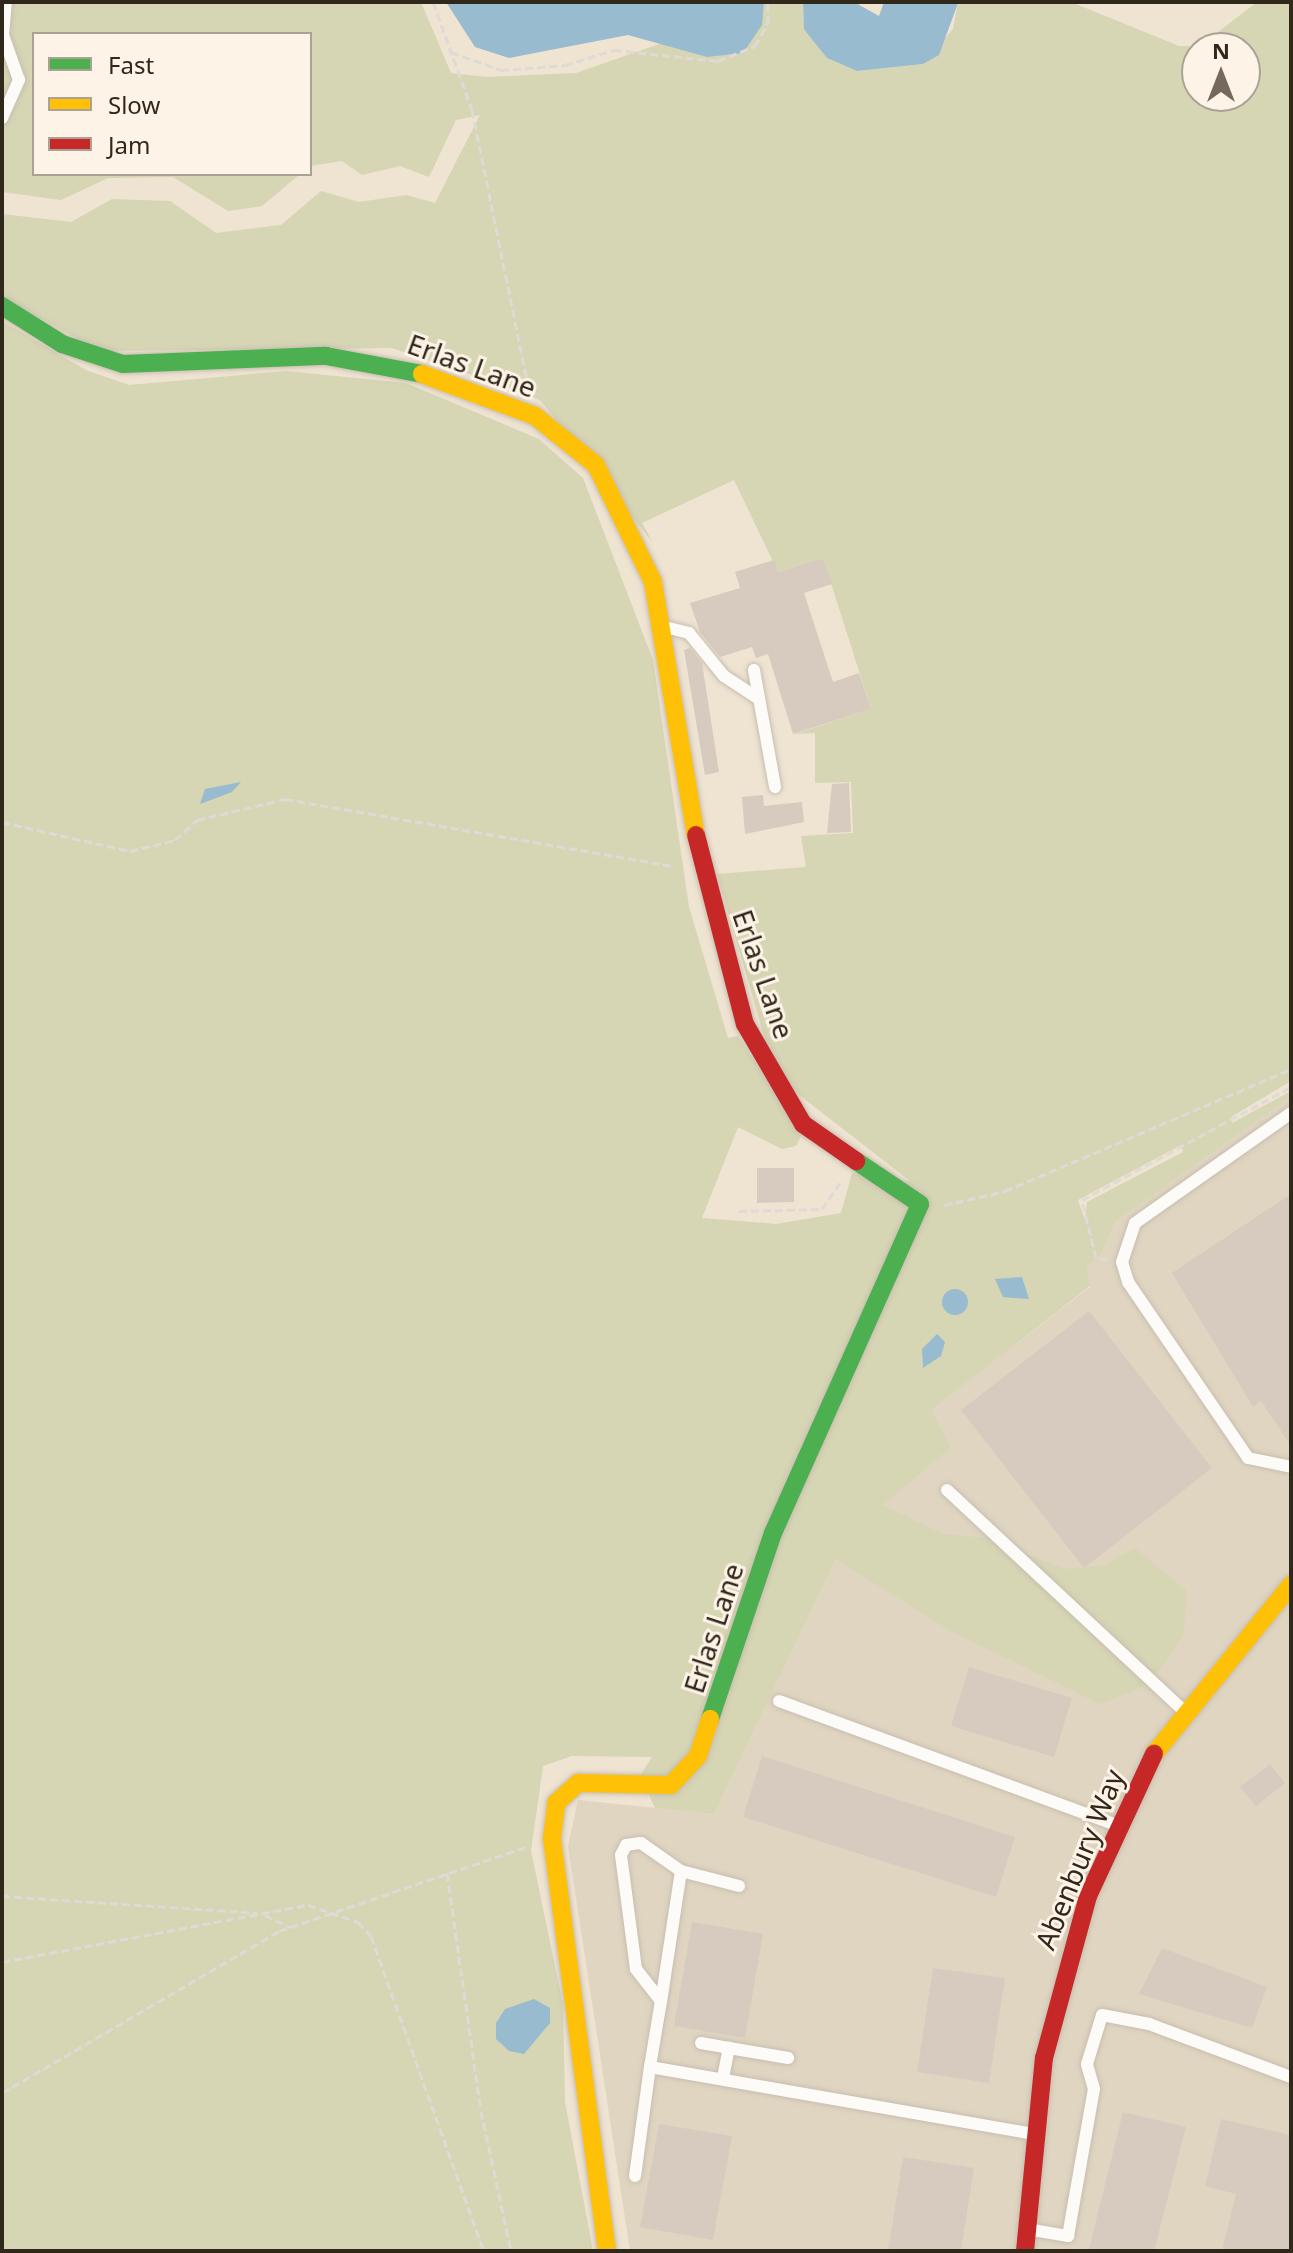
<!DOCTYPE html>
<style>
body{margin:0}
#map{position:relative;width:1293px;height:2253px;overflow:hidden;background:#efe3d2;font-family:"Noto Sans",sans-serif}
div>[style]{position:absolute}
.industrial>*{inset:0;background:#e0d5c1}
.green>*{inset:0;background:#d6d5b4}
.water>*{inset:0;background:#98bbcf}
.round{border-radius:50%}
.building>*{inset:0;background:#d7cbc0}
.path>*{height:3px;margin-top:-1.5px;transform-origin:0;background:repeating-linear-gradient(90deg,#dedad5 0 8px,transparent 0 12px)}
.roads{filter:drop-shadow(0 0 2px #c7beb0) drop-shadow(0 0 2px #c7beb0)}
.lane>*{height:12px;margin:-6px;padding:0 6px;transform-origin:6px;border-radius:6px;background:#fdfbf8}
.fast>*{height:18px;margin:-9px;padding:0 9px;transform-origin:9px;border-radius:9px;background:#4caf50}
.slow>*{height:18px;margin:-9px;padding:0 9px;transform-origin:9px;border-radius:9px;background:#ffc107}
.jam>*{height:18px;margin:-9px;padding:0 9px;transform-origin:9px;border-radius:9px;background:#c62828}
span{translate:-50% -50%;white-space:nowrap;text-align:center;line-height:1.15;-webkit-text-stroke:6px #fdf3e7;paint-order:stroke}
.street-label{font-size:28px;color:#31281c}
.frame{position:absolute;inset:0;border:4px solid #31281c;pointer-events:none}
.legend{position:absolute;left:32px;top:32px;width:280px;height:144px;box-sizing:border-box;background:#fdf3e7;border:2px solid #aba296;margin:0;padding:10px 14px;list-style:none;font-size:24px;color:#31281c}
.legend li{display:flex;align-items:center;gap:16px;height:40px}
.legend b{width:40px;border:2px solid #aba296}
.north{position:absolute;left:1181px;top:32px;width:80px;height:80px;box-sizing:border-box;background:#fdf3e7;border:2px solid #aba296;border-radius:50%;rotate:0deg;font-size:22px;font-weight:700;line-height:32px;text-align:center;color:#31281c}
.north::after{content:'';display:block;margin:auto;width:28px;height:36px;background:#74695c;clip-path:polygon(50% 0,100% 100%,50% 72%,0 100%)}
</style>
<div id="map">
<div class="industrial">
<div style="clip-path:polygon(1291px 1097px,1291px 2251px,630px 2251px,568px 1846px,578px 1800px,714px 1814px,836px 1559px,903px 1483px,951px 1447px,930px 1410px,1090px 1287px,1087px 1267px,1102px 1254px,1115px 1222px)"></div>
</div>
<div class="green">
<div style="clip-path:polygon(evenodd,2px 2px,421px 2px,451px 73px,486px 77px,576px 73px,662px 43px,707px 57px,761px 25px,764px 2px,803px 2px,804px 28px,814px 42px,827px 58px,857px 71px,923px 64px,953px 29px,958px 2px,1071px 2px,1179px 46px,1200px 46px,1257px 2px,1291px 2px,1291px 1081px,1231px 1117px,1232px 1123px,1291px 1091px,1291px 1097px,1115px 1222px,1102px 1254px,1087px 1267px,1090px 1286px,931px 1410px,951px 1447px,883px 1505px,943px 1534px,986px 1538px,1065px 1569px,1106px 1565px,1135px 1548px,1187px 1591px,1183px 1637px,1148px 1685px,1100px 1704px,951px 1631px,836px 1559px,714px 1814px,655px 1808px,640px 1776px,652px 1757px,572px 1756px,543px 1766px,531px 1851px,563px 2004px,565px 2102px,593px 2251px,2px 2251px,2px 321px,86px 370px,129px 385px,286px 371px,406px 383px,539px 439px,583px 478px,653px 660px,689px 907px,728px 1038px,738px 1036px,802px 1134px,796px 1146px,782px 1149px,738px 1127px,702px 1218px,776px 1224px,841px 1213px,852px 1173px,910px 1181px,776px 1077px,717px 874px,806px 867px,801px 836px,853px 833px,851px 782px,815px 783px,815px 733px,795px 734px,871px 709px,823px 558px,778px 572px,734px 480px,642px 523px,653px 543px,541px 401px,520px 391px,392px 348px,100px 351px,2px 297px,2px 214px,71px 222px,112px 199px,170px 201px,216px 233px,281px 225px,321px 191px,359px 202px,406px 195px,435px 203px,480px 115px,456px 120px,429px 177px,400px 166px,362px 175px,342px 161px,310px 166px,310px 34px,34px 34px,34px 174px,300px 174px,262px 206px,228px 211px,173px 177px,108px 178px,61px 200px,2px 192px,2px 2px,1197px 48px,1245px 48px,1245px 96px,1197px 96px,1197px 48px,2px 2px,1181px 1145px,1183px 1152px,1087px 1202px,1085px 1220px,1078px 1200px,1181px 1145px)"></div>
</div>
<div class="water">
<div style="clip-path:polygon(446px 2px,764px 2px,762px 25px,743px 53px,707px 57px,628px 35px,509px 58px,475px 47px)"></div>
<div style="clip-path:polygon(803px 2px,854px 2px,879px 16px,884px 2px,958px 3px,939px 55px,923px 64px,857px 71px,827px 58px,814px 42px,804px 29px)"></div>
<div style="clip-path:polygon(241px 782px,232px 792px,200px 804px,205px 789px)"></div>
<div style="clip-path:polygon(1022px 1277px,1029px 1299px,1003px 1297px,995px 1279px)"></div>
<div class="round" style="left:942px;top:1289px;width:26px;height:26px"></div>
<div style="clip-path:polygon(937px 1334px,945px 1342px,941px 1356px,923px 1368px,922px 1349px)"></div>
<div style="clip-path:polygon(534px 1999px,550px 2008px,550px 2023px,524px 2054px,509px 2051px,496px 2039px,496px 2023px,505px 2009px)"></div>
</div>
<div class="building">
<div style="clip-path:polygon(823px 558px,832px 584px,804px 593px,833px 682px,859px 673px,871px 709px,793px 734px,768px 654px,756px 658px,752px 647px,720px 657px,700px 632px,690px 603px,740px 588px,735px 572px,774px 560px,778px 572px)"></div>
<div style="clip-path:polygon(690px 648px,702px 663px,719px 772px,705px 775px,684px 650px)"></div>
<div style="clip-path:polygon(849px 783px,851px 832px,827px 833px,832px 784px)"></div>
<div style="clip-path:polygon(763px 795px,764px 806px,802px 802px,804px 822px,745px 834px,742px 797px)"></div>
<div style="clip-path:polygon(757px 1168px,794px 1168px,794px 1202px,757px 1203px)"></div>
<div style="clip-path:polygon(1291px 1194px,1291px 1446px,1261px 1401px,1253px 1407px,1172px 1273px)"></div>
<div style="clip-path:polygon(1089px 1311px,1212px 1468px,1084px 1568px,961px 1410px)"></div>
<div style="clip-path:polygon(969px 1667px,1072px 1698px,1054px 1757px,951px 1726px)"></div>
<div style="clip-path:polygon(762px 1756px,1015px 1837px,996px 1897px,743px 1817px)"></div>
<div style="clip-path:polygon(1270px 1764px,1285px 1783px,1256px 1806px,1240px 1787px)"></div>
<div style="clip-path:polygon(692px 1922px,763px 1934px,745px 2038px,674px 2026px)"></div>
<div style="clip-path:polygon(1162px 1948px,1267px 1987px,1252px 2028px,1139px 1994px)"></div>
<div style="clip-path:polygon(933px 1968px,1005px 1978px,989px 2083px,917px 2072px)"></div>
<div style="clip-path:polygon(1123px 2112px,1186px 2127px,1154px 2251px,1089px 2249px)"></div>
<div style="clip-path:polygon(1221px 2119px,1291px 2135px,1291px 2251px,1222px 2251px,1236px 2194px,1205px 2186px)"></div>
<div style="clip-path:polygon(659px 2124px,732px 2136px,713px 2240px,640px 2227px)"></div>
<div style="clip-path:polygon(903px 2157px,974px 2168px,961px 2251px,888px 2251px)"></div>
</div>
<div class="path">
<div style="left:433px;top:2px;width:115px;rotate:70.1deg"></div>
<div style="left:472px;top:110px;width:281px;rotate:78.5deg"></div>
<div style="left:451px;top:52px;width:53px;rotate:19.8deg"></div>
<div style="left:501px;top:70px;width:64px;rotate:-4.5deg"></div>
<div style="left:565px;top:65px;width:51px;rotate:-17deg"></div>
<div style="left:614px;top:50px;width:105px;rotate:6deg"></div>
<div style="left:718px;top:61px;width:40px;rotate:-22deg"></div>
<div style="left:755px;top:46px;width:26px;rotate:-61deg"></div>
<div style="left:768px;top:23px;width:21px;rotate:-90deg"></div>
<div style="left:2px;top:822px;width:131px;rotate:12.8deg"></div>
<div style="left:130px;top:851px;width:46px;rotate:-13.7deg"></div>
<div style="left:175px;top:840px;width:30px;rotate:-42deg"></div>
<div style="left:197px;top:820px;width:90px;rotate:-13.4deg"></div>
<div style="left:285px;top:799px;width:395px;rotate:9.8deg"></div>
<div style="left:944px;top:1205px;width:63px;rotate:-12.9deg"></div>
<div style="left:1005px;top:1191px;width:311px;rotate:-23.1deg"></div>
<div style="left:739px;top:1211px;width:83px;rotate:-1.4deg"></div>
<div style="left:822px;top:1209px;width:33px;rotate:-55deg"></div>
<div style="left:1107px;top:1259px;width:11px;rotate:-175deg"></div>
<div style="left:1096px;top:1258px;width:60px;rotate:-103.6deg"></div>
<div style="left:1082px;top:1200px;width:238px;rotate:-28.4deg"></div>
<div style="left:447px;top:1873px;width:240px;rotate:81.9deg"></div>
<div style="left:481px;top:2111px;width:143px;rotate:77.9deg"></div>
<div style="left:2px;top:1896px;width:256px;rotate:3.8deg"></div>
<div style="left:265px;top:1915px;width:28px;rotate:26deg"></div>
<div style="left:2px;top:1962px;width:311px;rotate:-10.6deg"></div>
<div style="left:308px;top:1905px;width:53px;rotate:18.8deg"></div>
<div style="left:358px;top:1922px;width:19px;rotate:47deg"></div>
<div style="left:371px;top:1936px;width:335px;rotate:70.3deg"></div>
<div style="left:2px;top:2093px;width:321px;rotate:-30.3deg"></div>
<div style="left:279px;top:1931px;width:263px;rotate:-18.8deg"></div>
</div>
<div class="roads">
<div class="lane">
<div style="left:2px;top:118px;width:42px;rotate:-65.9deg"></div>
<div style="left:19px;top:80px;width:48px;rotate:-109.6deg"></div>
<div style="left:3px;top:35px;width:33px;rotate:-85deg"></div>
<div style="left:665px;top:627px;width:25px;rotate:14deg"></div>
<div style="left:689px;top:633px;width:55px;rotate:50.9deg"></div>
<div style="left:724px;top:676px;width:42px;rotate:33.3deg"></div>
<div style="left:754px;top:670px;width:119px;rotate:79.8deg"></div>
<div style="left:1291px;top:1113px;width:191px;rotate:144.8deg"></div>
<div style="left:1135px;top:1223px;width:41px;rotate:108.4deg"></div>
<div style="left:1122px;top:1262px;width:21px;rotate:73deg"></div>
<div style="left:1128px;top:1282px;width:213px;rotate:55.7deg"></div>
<div style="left:1248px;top:1458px;width:44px;rotate:11.8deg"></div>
<div style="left:947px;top:1490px;width:327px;rotate:43deg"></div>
<div style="left:779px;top:1701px;width:361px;rotate:20.2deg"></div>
<div style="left:681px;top:1871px;width:60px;rotate:14.5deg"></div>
<div style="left:661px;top:2001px;width:41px;rotate:-128deg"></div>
<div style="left:636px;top:1969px;width:115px;rotate:-97.5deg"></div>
<div style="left:621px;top:1855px;width:11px;rotate:-63deg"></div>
<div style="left:626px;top:1845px;width:15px;rotate:-8deg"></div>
<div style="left:641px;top:1843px;width:49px;rotate:35deg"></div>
<div style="left:681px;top:1871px;width:132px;rotate:98.7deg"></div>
<div style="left:661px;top:2001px;width:67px;rotate:99.5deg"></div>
<div style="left:650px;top:2067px;width:389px;rotate:9.9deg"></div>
<div style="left:701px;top:2043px;width:28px;rotate:10deg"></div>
<div style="left:723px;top:2078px;width:31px;rotate:-79deg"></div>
<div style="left:729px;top:2048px;width:60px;rotate:9.6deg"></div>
<div style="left:635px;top:2176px;width:110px;rotate:-82.2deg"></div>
<div style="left:1027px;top:2229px;width:42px;rotate:9.7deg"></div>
<div style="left:1068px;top:2236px;width:149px;rotate:-80deg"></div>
<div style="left:1094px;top:2089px;width:26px;rotate:-106deg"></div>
<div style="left:1087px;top:2064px;width:51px;rotate:-73deg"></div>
<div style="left:1102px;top:2015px;width:48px;rotate:10.8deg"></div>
<div style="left:1149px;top:2024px;width:152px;rotate:20.5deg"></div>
</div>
<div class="fast">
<div style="left:2px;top:306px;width:71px;rotate:32.3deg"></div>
<div style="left:62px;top:344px;width:64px;rotate:18.2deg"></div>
<div style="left:123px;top:364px;width:203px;rotate:-2.3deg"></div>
<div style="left:326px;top:356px;width:98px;rotate:10.6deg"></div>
<div style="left:710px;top:1719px;width:196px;rotate:-71.3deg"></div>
<div style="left:773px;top:1533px;width:360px;rotate:-65.9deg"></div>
<div style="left:920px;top:1204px;width:77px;rotate:-146.1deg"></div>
</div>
<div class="slow">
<div style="left:422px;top:374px;width:121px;rotate:20.4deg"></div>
<div style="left:535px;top:416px;width:78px;rotate:38.8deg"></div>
<div style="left:596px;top:465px;width:130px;rotate:64deg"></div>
<div style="left:653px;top:582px;width:257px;rotate:80.4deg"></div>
<div style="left:1154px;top:1754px;width:218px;rotate:-51deg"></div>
<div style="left:607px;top:2251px;width:417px;rotate:-97.6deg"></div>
<div style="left:552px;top:1838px;width:35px;rotate:-83deg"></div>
<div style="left:556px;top:1803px;width:30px;rotate:-42deg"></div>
<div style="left:578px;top:1783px;width:93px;rotate:1.2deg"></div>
<div style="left:671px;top:1785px;width:40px;rotate:-47deg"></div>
<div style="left:698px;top:1756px;width:39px;rotate:-72deg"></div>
</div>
<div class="jam">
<div style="left:696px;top:835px;width:195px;rotate:75.5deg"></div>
<div style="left:745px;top:1024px;width:116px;rotate:59.9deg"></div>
<div style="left:803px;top:1124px;width:65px;rotate:34.9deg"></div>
<div style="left:1025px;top:2251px;width:194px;rotate:-84.4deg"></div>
<div style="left:1044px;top:2058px;width:168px;rotate:-74.8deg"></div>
<div style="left:1088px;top:1896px;width:157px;rotate:-65.1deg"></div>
</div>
</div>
<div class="street-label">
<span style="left:472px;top:365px;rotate:20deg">Erlas Lane</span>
<span style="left:764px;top:974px;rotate:71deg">Erlas Lane</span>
<span style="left:713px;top:1628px;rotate:-72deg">Erlas Lane</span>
<span style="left:1079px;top:1859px;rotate:-68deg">Abenbury Way</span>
</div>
<div class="frame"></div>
<ul class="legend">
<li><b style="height:10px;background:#4caf50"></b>Fast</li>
<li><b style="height:10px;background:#ffc107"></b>Slow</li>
<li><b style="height:10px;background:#c62828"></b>Jam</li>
</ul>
<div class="north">N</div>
</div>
